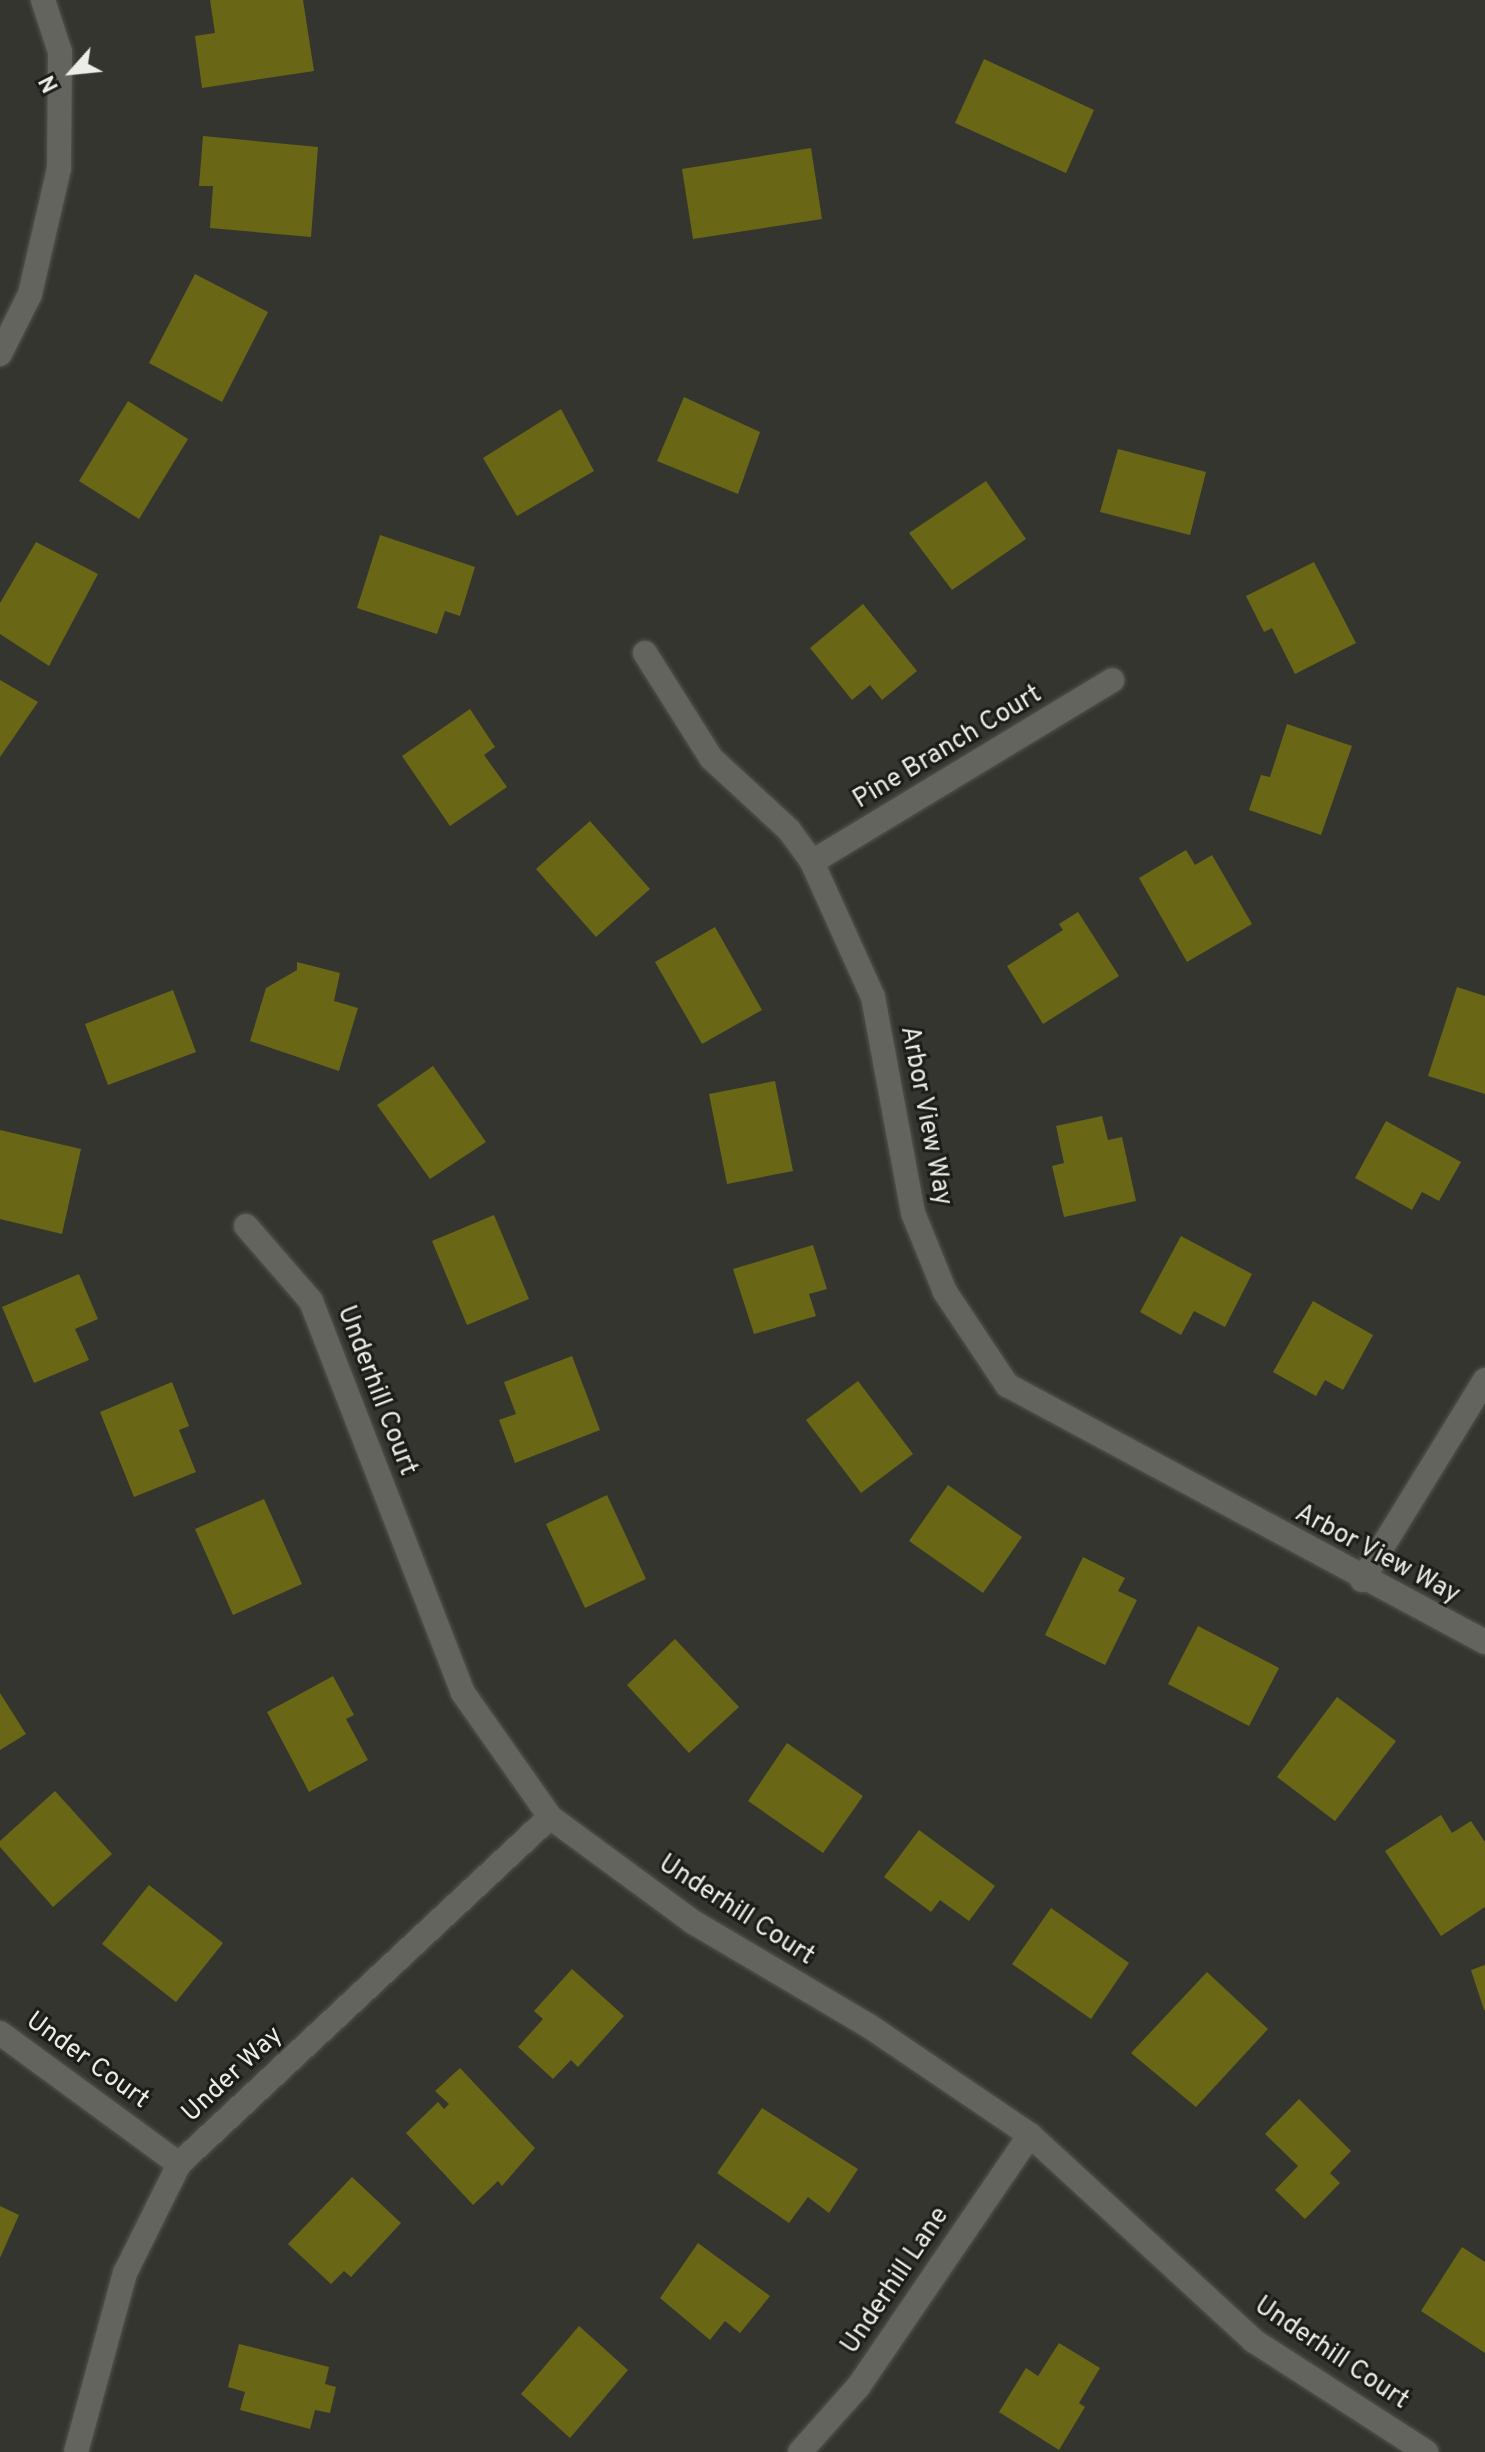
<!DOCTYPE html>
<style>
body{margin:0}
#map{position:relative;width:1485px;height:2452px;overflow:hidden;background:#34352f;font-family:Overpass,sans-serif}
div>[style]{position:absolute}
.building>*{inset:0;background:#696715}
.roads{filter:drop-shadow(0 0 2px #52524e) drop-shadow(0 0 2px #52524e)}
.street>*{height:24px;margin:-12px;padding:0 12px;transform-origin:12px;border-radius:12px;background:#64645e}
span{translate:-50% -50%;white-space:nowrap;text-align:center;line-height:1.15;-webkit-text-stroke:6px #1c1c19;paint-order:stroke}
.street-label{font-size:26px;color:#ecede9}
.north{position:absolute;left:32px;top:32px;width:80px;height:80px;-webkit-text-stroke:6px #1c1c19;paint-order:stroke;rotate:243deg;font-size:22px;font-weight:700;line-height:32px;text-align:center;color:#ecede9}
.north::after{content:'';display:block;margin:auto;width:28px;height:36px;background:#ecede9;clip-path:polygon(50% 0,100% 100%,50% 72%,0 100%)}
</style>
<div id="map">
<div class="building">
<div style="clip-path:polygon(210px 0,303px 0,314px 71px,202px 88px,195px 36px,215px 33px)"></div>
<div style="clip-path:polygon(984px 59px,1094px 110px,1066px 173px,955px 123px)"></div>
<div style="clip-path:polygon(203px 136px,318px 147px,311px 237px,210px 228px,213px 186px,199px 186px)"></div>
<div style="clip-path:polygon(811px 148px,822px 219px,693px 239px,682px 169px)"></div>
<div style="clip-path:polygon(195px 274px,268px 312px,222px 402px,149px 363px)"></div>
<div style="clip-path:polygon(684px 397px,760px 432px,738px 494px,657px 461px)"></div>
<div style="clip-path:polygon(128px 401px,188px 439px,139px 519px,79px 481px)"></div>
<div style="clip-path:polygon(561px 409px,594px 471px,517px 516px,483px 458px)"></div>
<div style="clip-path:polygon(1118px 449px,1206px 472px,1190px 535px,1100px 512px)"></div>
<div style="clip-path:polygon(986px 481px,1026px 539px,952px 590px,909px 533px)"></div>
<div style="clip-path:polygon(380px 535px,475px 567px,460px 616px,445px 611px,437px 634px,357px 608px)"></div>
<div style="clip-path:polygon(36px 542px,98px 574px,49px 666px,0 634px,0 603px)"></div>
<div style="clip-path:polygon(1314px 562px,1356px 643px,1295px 674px,1272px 628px,1264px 632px,1246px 596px)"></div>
<div style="clip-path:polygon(863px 604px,917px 671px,882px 700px,870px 685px,852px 700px,810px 648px)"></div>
<div style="clip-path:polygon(0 680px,38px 702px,0 757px)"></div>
<div style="clip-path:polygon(470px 709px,495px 747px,484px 755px,507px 787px,450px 826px,402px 756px)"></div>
<div style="clip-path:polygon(1287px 724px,1352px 746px,1321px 835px,1249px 810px,1261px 775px,1270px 777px)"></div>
<div style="clip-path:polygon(590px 821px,650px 889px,596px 937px,536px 869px)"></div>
<div style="clip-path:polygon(1186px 850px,1195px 865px,1212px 855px,1252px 924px,1187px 962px,1139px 878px)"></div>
<div style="clip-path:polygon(1078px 912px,1119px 976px,1043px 1024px,1007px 966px,1063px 930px,1059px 924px)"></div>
<div style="clip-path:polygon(715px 927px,762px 1010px,702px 1044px,655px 962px)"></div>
<div style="clip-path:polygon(297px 962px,340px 973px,334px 1001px,358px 1008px,339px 1071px,250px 1041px,266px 988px,297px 970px)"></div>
<div style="clip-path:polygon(1457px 987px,1485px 996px,1485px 1094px,1428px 1076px)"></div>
<div style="clip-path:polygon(173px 990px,196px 1052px,108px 1085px,85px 1024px)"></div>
<div style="clip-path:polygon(433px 1066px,486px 1142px,430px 1179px,377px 1105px)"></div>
<div style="clip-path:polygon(775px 1081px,793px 1171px,727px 1184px,709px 1094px)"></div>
<div style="clip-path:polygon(1102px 1116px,1108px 1140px,1122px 1137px,1136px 1201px,1064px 1217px,1052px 1166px,1064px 1163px,1056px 1126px)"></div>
<div style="clip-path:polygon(1386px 1121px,1461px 1162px,1439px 1201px,1422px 1192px,1412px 1210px,1355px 1178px)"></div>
<div style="clip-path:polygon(0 1130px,81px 1149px,62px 1234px,0 1219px)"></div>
<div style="clip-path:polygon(494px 1215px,529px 1299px,467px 1325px,432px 1241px)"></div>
<div style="clip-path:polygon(1181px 1236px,1252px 1274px,1225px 1327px,1194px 1311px,1181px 1335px,1140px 1312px)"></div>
<div style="clip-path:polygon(813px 1245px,827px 1289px,809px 1294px,816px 1316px,754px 1334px,733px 1269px)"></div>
<div style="clip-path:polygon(79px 1274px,98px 1319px,75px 1329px,89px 1360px,34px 1383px,2px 1307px)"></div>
<div style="clip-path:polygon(1313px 1301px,1373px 1335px,1343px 1390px,1325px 1380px,1316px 1396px,1273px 1372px)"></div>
<div style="clip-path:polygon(572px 1356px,600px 1430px,515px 1463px,499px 1420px,516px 1414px,504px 1382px)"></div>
<div style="clip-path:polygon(858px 1381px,913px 1454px,861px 1493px,806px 1420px)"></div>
<div style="clip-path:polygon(172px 1382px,189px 1426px,179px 1430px,196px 1472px,134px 1497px,100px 1412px)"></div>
<div style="clip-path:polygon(948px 1485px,1022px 1537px,983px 1593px,909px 1541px)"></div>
<div style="clip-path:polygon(607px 1495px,646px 1579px,585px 1608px,546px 1524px)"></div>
<div style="clip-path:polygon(264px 1499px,302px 1584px,233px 1615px,195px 1529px)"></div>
<div style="clip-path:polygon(1083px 1557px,1125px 1578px,1118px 1591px,1137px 1600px,1105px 1665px,1045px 1635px)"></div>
<div style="clip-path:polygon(1198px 1626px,1279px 1668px,1249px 1726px,1168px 1684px)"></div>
<div style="clip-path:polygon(675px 1639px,739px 1707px,689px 1753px,627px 1685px)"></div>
<div style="clip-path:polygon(333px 1676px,354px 1715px,346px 1719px,368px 1760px,309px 1792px,267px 1712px)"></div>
<div style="clip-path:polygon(0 1693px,26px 1734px,0 1750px)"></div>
<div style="clip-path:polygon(1337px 1697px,1396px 1741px,1335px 1821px,1277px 1777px)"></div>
<div style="clip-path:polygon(787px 1743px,863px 1796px,823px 1853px,748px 1801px)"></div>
<div style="clip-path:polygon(55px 1791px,112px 1854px,53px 1907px,0 1847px,0 1841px)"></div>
<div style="clip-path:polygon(1441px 1815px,1452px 1833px,1471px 1821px,1485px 1842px,1485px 1907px,1441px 1936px,1385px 1851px)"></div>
<div style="clip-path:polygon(919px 1830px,995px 1886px,969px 1921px,940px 1900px,931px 1912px,884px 1877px)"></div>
<div style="clip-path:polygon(149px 1885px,223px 1943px,176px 2002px,102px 1944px)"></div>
<div style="clip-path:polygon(1051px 1908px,1129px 1963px,1091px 2019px,1012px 1964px)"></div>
<div style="clip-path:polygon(1485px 1965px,1485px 2010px,1484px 2010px,1471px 1970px)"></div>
<div style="clip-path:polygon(572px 1969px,624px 2016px,578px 2067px,571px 2060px,553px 2079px,518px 2047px,543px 2019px,534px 2011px)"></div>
<div style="clip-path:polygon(1207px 1972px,1268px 2029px,1196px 2107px,1131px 2053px)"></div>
<div style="clip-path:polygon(460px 2068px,535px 2148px,502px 2186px,498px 2181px,473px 2205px,406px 2133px,438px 2102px,444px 2109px,449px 2104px,435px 2091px)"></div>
<div style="clip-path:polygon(1299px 2099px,1351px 2151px,1330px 2173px,1340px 2183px,1305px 2219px,1275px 2190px,1298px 2166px,1265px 2134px)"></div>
<div style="clip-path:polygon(762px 2108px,858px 2169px,829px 2213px,808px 2197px,789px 2223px,717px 2173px)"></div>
<div style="clip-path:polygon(352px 2177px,401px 2223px,351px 2277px,344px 2271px,331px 2284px,288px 2244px)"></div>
<div style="clip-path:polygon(0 2206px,19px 2215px,0 2258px)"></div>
<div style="clip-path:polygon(698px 2243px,770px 2296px,740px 2333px,725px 2321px,710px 2340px,660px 2298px)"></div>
<div style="clip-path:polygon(1462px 2247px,1485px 2262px,1485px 2353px,1421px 2311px)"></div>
<div style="clip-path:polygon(579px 2326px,628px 2370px,570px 2438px,521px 2394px)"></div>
<div style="clip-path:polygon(1059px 2343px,1100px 2368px,1079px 2403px,1085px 2407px,1059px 2450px,999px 2412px,1026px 2368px,1038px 2376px)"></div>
<div style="clip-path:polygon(239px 2344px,329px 2367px,325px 2384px,336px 2387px,330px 2413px,315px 2410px,310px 2429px,240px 2410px,245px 2392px,228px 2387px)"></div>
</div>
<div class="roads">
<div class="street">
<div style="left:0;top:354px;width:67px;rotate:-63.4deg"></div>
<div style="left:30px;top:294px;width:129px;rotate:-77deg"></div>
<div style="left:59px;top:168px;width:116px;rotate:-89.5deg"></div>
<div style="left:60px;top:52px;width:55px;rotate:-108.1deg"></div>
<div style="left:645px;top:653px;width:124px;rotate:57.8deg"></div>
<div style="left:711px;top:758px;width:106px;rotate:42.7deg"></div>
<div style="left:789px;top:830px;width:39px;rotate:54deg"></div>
<div style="left:812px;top:862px;width:148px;rotate:65.7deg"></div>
<div style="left:873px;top:997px;width:220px;rotate:79.5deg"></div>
<div style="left:913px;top:1213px;width:85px;rotate:67.9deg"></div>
<div style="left:945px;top:1292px;width:112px;rotate:56.3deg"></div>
<div style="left:1007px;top:1385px;width:543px;rotate:28.27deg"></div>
<div style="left:812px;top:862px;width:351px;rotate:-31.2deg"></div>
<div style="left:246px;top:1226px;width:99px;rotate:49.1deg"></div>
<div style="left:311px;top:1301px;width:420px;rotate:68.8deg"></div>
<div style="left:463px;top:1693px;width:151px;rotate:54.9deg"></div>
<div style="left:550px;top:1817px;width:177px;rotate:36.3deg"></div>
<div style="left:693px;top:1922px;width:204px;rotate:30.6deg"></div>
<div style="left:869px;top:2026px;width:194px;rotate:34.1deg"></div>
<div style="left:1030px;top:2135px;width:304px;rotate:42.6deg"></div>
<div style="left:1254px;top:2341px;width:205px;rotate:32.8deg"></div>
<div style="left:1362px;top:1580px;width:235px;rotate:-58.4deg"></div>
<div style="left:0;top:2033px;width:222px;rotate:36.2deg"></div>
<div style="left:76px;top:2452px;width:186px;rotate:-74.7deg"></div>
<div style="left:125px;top:2273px;width:122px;rotate:-63.6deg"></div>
<div style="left:179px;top:2164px;width:508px;rotate:-43.09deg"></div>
<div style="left:800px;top:2452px;width:87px;rotate:-48.3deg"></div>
<div style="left:858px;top:2387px;width:305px;rotate:-55.7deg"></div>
</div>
</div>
<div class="street-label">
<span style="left:948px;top:748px;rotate:-31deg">Pine Branch Court</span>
<span style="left:925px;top:1116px;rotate:79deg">Arbor View Way</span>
<span style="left:376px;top:1391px;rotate:69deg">Underhill Court</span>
<span style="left:1377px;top:1555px;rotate:28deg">Arbor View Way</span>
<span style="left:736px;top:1911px;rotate:33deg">Underhill Court</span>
<span style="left:87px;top:2061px;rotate:36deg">Under Court</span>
<span style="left:233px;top:2075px;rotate:-43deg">Under Way</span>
<span style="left:896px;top:2281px;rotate:-56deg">Underhill Lane</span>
<span style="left:1331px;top:2354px;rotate:34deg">Underhill Court</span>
</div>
<div class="north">N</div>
</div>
